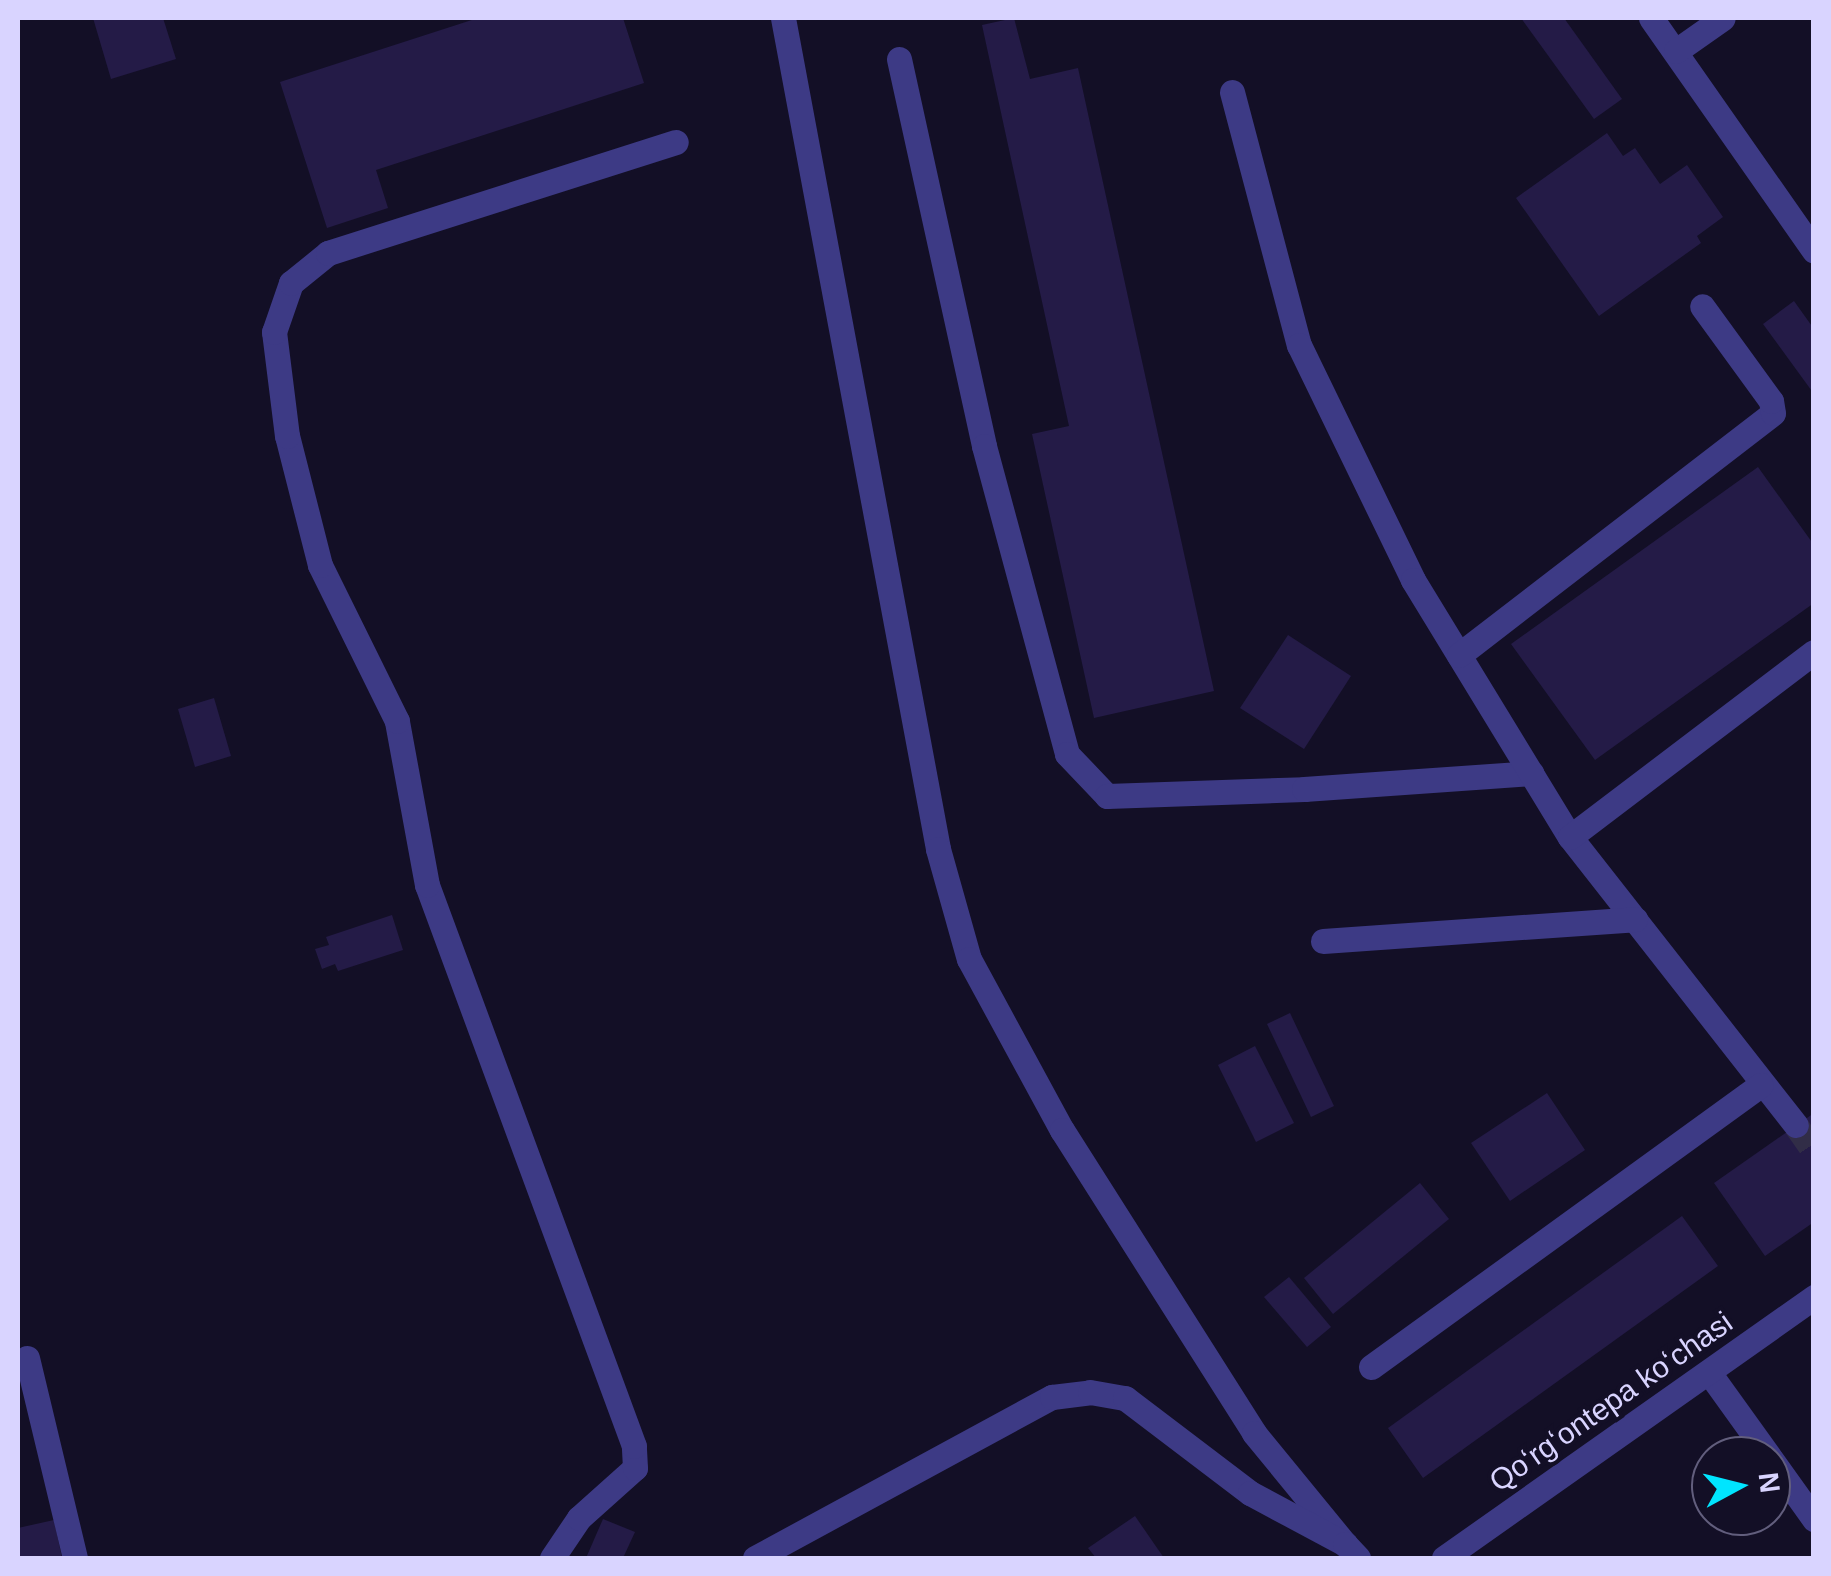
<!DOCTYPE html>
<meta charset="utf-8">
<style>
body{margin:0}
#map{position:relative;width:1831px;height:1576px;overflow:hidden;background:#130f26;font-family:Helvetica,sans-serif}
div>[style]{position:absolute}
.building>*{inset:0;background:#241b47}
.minor-tunnel>*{height:25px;margin-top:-12.5px;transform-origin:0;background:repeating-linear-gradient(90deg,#312d47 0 25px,transparent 0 37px)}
.minor>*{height:25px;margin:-12.5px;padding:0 12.5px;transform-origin:12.5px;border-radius:12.5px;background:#3d3a85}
span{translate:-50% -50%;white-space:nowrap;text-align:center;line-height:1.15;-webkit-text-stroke:8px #130f26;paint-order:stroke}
.street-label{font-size:30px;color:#d9d4ff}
.frame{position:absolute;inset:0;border:20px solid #d9d4ff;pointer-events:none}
.north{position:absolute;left:1691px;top:1436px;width:100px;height:100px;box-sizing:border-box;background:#130f26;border:2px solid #625e7d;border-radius:50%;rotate:83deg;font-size:28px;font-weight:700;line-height:40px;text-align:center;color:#d9d4ff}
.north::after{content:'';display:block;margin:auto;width:35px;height:45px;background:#00e5ff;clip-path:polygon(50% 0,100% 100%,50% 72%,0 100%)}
</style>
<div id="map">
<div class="building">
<div style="clip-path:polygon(93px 18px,163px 18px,176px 59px,111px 79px)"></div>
<div style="clip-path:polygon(478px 18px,623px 18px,644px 83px,376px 170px,388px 208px,327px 228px,280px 82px)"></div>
<div style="clip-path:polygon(1014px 18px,1030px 79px,1078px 68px,1214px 691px,1094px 718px,1032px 434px,1069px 426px,982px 25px)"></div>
<div style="clip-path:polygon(1521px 18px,1564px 18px,1622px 99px,1594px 119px)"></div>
<div style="clip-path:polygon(1607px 133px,1623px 156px,1635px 148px,1660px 184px,1687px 165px,1723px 217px,1697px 236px,1701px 243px,1599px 316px,1516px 198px)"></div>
<div style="clip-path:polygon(1794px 301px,1814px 329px,1814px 394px,1763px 324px)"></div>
<div style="clip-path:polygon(1758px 467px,1814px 545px,1814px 603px,1595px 760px,1511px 644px)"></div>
<div style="clip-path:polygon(1288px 635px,1351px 676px,1304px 749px,1240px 708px)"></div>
<div style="clip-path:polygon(214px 698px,231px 756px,195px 767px,178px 709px)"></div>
<div style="clip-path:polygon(392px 915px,403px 950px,338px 971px,335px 964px,322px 969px,315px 949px,329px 945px,326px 937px)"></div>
<div style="clip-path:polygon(1290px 1013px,1334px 1106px,1311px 1117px,1267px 1024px)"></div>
<div style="clip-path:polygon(1255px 1046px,1294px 1123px,1256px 1142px,1218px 1065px)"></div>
<div style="clip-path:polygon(1547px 1093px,1585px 1150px,1510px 1201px,1471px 1143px)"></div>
<div style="clip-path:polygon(1814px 1113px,1814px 1222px,1765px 1256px,1714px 1183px)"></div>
<div style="clip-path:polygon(1420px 1183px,1449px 1219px,1333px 1314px,1304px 1278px)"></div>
<div style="clip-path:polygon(1682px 1216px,1718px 1266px,1423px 1478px,1388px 1428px)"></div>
<div style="clip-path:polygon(1289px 1277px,1331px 1327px,1307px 1347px,1264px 1297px)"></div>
<div style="clip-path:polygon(1135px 1516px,1164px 1558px,1096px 1558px,1088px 1548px)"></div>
<div style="clip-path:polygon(603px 1519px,635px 1532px,623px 1558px,586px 1558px)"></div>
<div style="clip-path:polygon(54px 1520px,62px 1558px,18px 1558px,18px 1528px)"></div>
</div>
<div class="minor-tunnel">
<div style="left:1796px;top:1125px;width:32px;rotate:55deg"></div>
</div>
<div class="minor">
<div style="left:783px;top:18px;width:845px;rotate:79.43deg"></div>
<div style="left:938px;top:849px;width:114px;rotate:74.3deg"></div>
<div style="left:969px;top:959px;width:195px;rotate:61.5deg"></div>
<div style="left:1062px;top:1130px;width:359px;rotate:57.6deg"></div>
<div style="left:1254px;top:1433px;width:144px;rotate:50.7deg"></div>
<div style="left:1651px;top:18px;width:284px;rotate:55deg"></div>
<div style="left:1676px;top:51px;width:57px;rotate:-35.1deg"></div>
<div style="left:899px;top:59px;width:396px;rotate:77.6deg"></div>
<div style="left:984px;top:446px;width:319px;rotate:74.9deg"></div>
<div style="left:1067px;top:754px;width:58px;rotate:46.4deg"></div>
<div style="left:1107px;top:796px;width:197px;rotate:-2deg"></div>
<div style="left:1304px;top:789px;width:228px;rotate:-4deg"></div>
<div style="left:1232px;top:92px;width:262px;rotate:75.2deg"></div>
<div style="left:1299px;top:345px;width:261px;rotate:64.1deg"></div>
<div style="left:1413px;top:580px;width:301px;rotate:58.6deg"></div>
<div style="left:1570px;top:837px;width:366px;rotate:51.9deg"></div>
<div style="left:1459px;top:655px;width:396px;rotate:-37.6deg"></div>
<div style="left:1773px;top:413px;width:12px;rotate:-99deg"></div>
<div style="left:1771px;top:401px;width:117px;rotate:-126deg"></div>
<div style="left:1570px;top:837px;width:306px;rotate:-37.2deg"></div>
<div style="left:1323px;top:941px;width:313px;rotate:-4deg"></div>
<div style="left:27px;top:1358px;width:206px;rotate:76.5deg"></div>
<div style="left:1371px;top:1367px;width:481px;rotate:-35.9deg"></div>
<div style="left:1710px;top:1374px;width:101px;rotate:54.3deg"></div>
<div style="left:1771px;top:1459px;width:74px;rotate:54.4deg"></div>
<div style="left:552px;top:1558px;width:48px;rotate:-56deg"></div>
<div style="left:579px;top:1518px;width:75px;rotate:-41.8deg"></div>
<div style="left:635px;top:1468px;width:22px;rotate:-93deg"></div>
<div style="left:634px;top:1446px;width:598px;rotate:-110.25deg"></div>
<div style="left:427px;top:885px;width:167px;rotate:-100.4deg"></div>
<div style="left:397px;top:721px;width:174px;rotate:-116.3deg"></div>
<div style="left:320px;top:565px;width:133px;rotate:-104.3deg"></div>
<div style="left:287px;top:436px;width:105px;rotate:-97.1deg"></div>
<div style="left:274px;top:332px;width:52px;rotate:-70.9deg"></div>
<div style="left:291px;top:283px;width:48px;rotate:-39deg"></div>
<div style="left:328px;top:253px;width:365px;rotate:-17.7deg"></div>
<div style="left:755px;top:1558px;width:338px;rotate:-28.5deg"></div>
<div style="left:1052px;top:1397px;width:38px;rotate:-7deg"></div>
<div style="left:1090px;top:1392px;width:36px;rotate:10deg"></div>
<div style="left:1125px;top:1398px;width:157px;rotate:37.2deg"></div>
<div style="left:1250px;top:1493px;width:108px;rotate:28.2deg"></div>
<div style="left:1345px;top:1544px;width:19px;rotate:47deg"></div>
<div style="left:1444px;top:1558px;width:453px;rotate:-35.2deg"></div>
</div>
<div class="street-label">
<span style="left:1611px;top:1402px;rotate:-35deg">Qoʻrgʻontepa koʻchasi</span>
</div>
<div class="frame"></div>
<div class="north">N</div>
</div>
